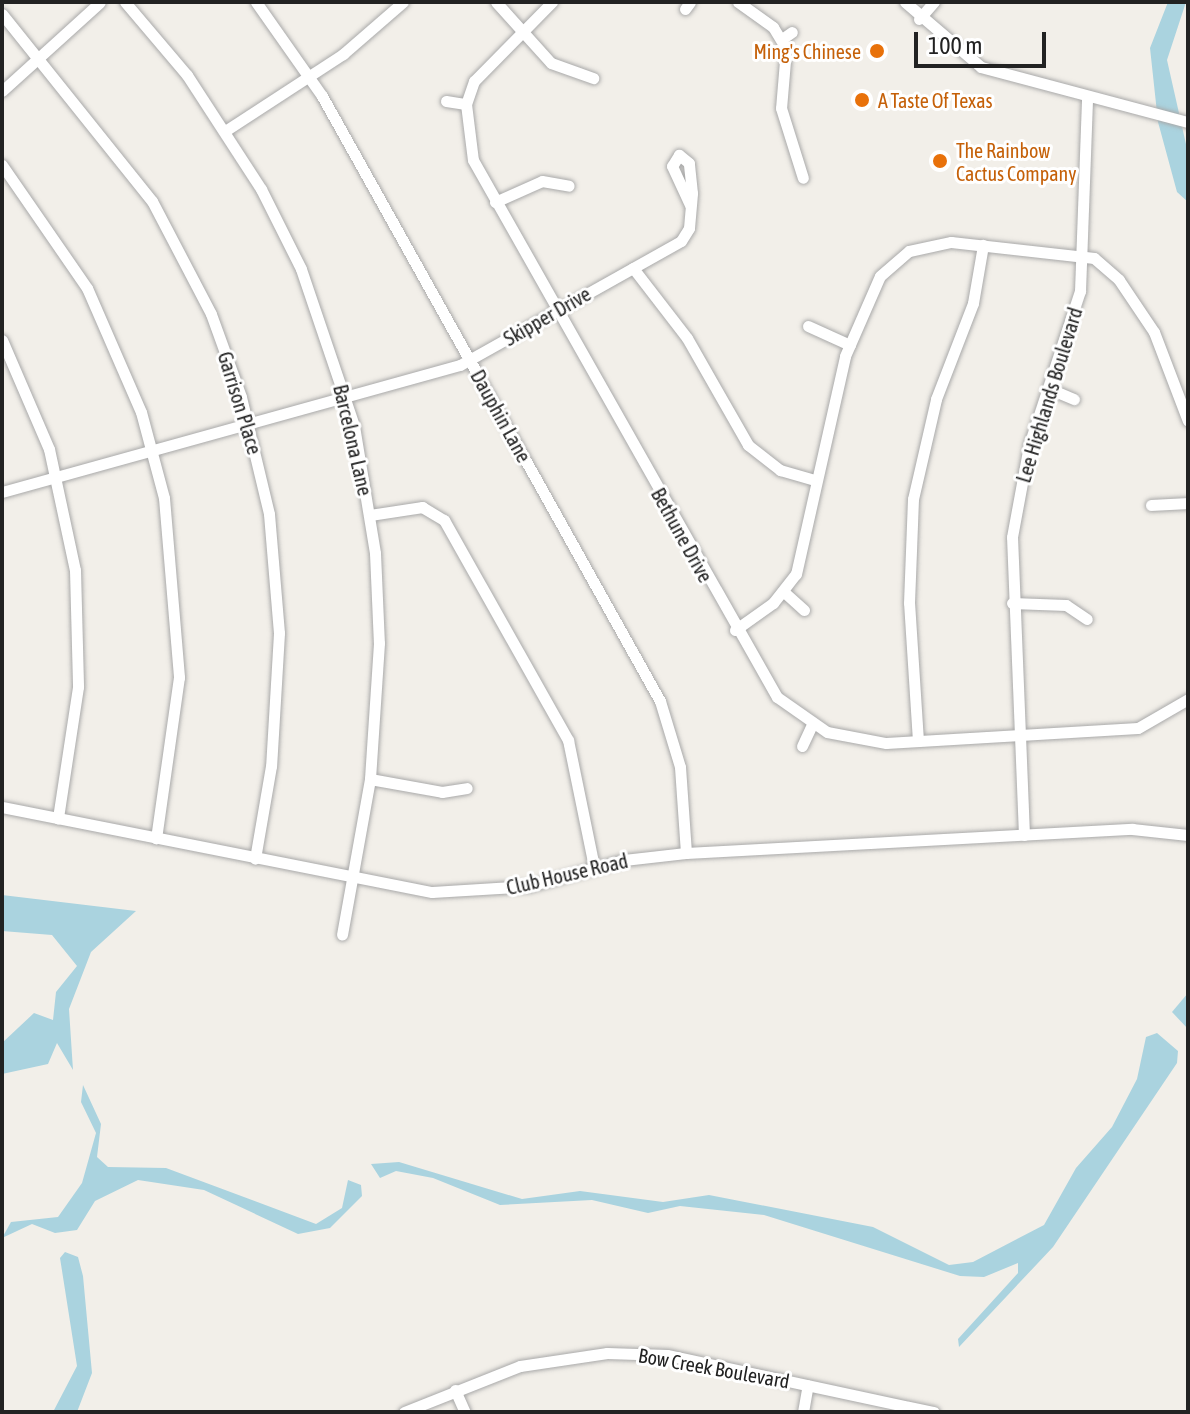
<!DOCTYPE html>
<style>
body{margin:0}
#map{position:relative;width:1190px;height:1414px;overflow:hidden;background:#f2efe9;font-family:"Asap Condensed",sans-serif}
div>[style]{position:absolute}
.water>*{inset:0;background:#aad3df}
.roads{filter:drop-shadow(0 0 2px #a9a9a9) drop-shadow(0 0 2px #a9a9a9)}
.minor>*{height:11px;margin:-5.5px;padding:0 5.5px;transform-origin:5.5px;border-radius:5.5px;background:#fff}
.dots>*{width:22px;height:22px;translate:-50% -50%;box-sizing:border-box;border:4px solid #fff;border-radius:50%}
span{translate:-50% -50%;white-space:nowrap;text-align:center;line-height:1.15;-webkit-text-stroke:6px #fff;paint-order:stroke}
.food-label{font-size:20px;color:#c56008}
.right{translate:-100% -50%;text-align:right}
.left{translate:0 -50%;text-align:left}
.street-label{font-size:20px;color:#222}
.frame{position:absolute;inset:0;border:4px solid #222;pointer-events:none}
.scale{position:absolute;left:914px;top:32px;width:132px;height:36px;box-sizing:border-box;border:4px solid #222;border-top:0;padding-left:10px;font-size:24px;line-height:28px;white-space:nowrap;color:#222;-webkit-text-stroke:6px #fff;paint-order:stroke}
</style>
<div id="map">
<div class="water">
<div style="clip-path:polygon(1168px 2px,1186px 2px,1167px 60px,1188px 153px,1188px 202px,1177px 192px,1158px 122px,1150px 48px)"></div>
<div style="clip-path:polygon(2px 895px,136px 911px,91px 952px,69px 1009px,73px 1070px,57px 1043px,48px 1064px,2px 1074px,2px 1043px,34px 1013px,53px 1020px,56px 992px,77px 966px,52px 935px,2px 931px)"></div>
<div style="clip-path:polygon(1188px 993px,1188px 1029px,1172px 1012px)"></div>
<div style="clip-path:polygon(1157px 1033px,1178px 1051px,1177px 1063px,1053px 1247px,959px 1347px,958px 1339px,1018px 1273px,1018px 1263px,984px 1277px,960px 1276px,764px 1215px,680px 1206px,648px 1213px,592px 1200px,500px 1205px,433px 1178px,396px 1171px,380px 1178px,371px 1164px,399px 1162px,522px 1199px,580px 1191px,663px 1202px,709px 1195px,873px 1227px,949px 1265px,973px 1262px,1044px 1225px,1076px 1168px,1112px 1127px,1137px 1079px,1146px 1037px)"></div>
<div style="clip-path:polygon(83px 1085px,101px 1124px,97px 1157px,108px 1167px,166px 1168px,316px 1224px,342px 1208px,348px 1180px,361px 1185px,362px 1196px,330px 1228px,298px 1234px,204px 1190px,138px 1180px,95px 1201px,77px 1230px,55px 1233px,32px 1224px,2px 1238px,11px 1222px,58px 1217px,82px 1183px,96px 1133px,81px 1102px)"></div>
<div style="clip-path:polygon(65px 1252px,78px 1257px,83px 1276px,92px 1373px,77px 1412px,53px 1412px,77px 1366px,60px 1258px)"></div>
</div>
<div class="roads">
<div class="minor">
<div style="left:125px;top:2px;width:96px;rotate:49.7deg"></div>
<div style="left:187px;top:75px;width:136px;rotate:57deg"></div>
<div style="left:261px;top:189px;width:89px;rotate:63.4deg"></div>
<div style="left:301px;top:269px;width:166px;rotate:71.3deg"></div>
<div style="left:354px;top:426px;width:129px;rotate:80.6deg"></div>
<div style="left:375px;top:553px;width:90px;rotate:87.5deg"></div>
<div style="left:379px;top:643px;width:136px;rotate:93.8deg"></div>
<div style="left:370px;top:779px;width:158px;rotate:100.2deg"></div>
<div style="left:256px;top:2px;width:115px;rotate:54.9deg"></div>
<div style="left:322px;top:96px;width:693px;rotate:60.81deg"></div>
<div style="left:660px;top:701px;width:69px;rotate:73.1deg"></div>
<div style="left:680px;top:767px;width:86px;rotate:86deg"></div>
<div style="left:496px;top:2px;width:82px;rotate:48deg"></div>
<div style="left:551px;top:63px;width:45px;rotate:19.7deg"></div>
<div style="left:552px;top:2px;width:111px;rotate:134.6deg"></div>
<div style="left:474px;top:81px;width:24px;rotate:109deg"></div>
<div style="left:466px;top:104px;width:56px;rotate:82.9deg"></div>
<div style="left:473px;top:160px;width:617px;rotate:60.49deg"></div>
<div style="left:777px;top:697px;width:61px;rotate:35deg"></div>
<div style="left:827px;top:732px;width:60px;rotate:10.6deg"></div>
<div style="left:886px;top:743px;width:252px;rotate:-3.4deg"></div>
<div style="left:1138px;top:728px;width:58px;rotate:-30.1deg"></div>
<div style="left:738px;top:2px;width:43px;rotate:35.5deg"></div>
<div style="left:773px;top:27px;width:26px;rotate:59deg"></div>
<div style="left:786px;top:49px;width:59px;rotate:94.8deg"></div>
<div style="left:781px;top:108px;width:73px;rotate:72.6deg"></div>
<div style="left:905px;top:2px;width:100px;rotate:40.5deg"></div>
<div style="left:981px;top:67px;width:214px;rotate:14.9deg"></div>
<div style="left:685px;top:9px;width:9px;rotate:-54deg"></div>
<div style="left:2px;top:14px;width:240px;rotate:51.3deg"></div>
<div style="left:152px;top:201px;width:127px;rotate:62.4deg"></div>
<div style="left:211px;top:314px;width:88px;rotate:70.1deg"></div>
<div style="left:241px;top:397px;width:120px;rotate:76.5deg"></div>
<div style="left:269px;top:514px;width:119px;rotate:85.2deg"></div>
<div style="left:279px;top:633px;width:133px;rotate:93.4deg"></div>
<div style="left:271px;top:766px;width:94px;rotate:99.8deg"></div>
<div style="left:919px;top:19px;width:23px;rotate:-49deg"></div>
<div style="left:782px;top:39px;width:12px;rotate:-35deg"></div>
<div style="left:2px;top:91px;width:132px;rotate:-42.2deg"></div>
<div style="left:446px;top:101px;width:20px;rotate:9deg"></div>
<div style="left:225px;top:131px;width:141px;rotate:-33.1deg"></div>
<div style="left:343px;top:54px;width:79px;rotate:-40.9deg"></div>
<div style="left:2px;top:165px;width:150px;rotate:55.4deg"></div>
<div style="left:87px;top:288px;width:135px;rotate:66.5deg"></div>
<div style="left:141px;top:412px;width:89px;rotate:75deg"></div>
<div style="left:164px;top:498px;width:180px;rotate:85.2deg"></div>
<div style="left:179px;top:677px;width:163px;rotate:98.1deg"></div>
<div style="left:495px;top:202px;width:51px;rotate:-24.1deg"></div>
<div style="left:542px;top:181px;width:27px;rotate:10deg"></div>
<div style="left:633px;top:268px;width:88px;rotate:52.4deg"></div>
<div style="left:687px;top:338px;width:123px;rotate:60.3deg"></div>
<div style="left:748px;top:445px;width:41px;rotate:38deg"></div>
<div style="left:780px;top:470px;width:36px;rotate:16deg"></div>
<div style="left:808px;top:326px;width:46px;rotate:24.3deg"></div>
<div style="left:2px;top:340px;width:119px;rotate:66.7deg"></div>
<div style="left:49px;top:449px;width:124px;rotate:77.9deg"></div>
<div style="left:75px;top:570px;width:117px;rotate:88.5deg"></div>
<div style="left:78px;top:687px;width:133px;rotate:98.7deg"></div>
<div style="left:1050px;top:389px;width:26px;rotate:23deg"></div>
<div style="left:2px;top:492px;width:475px;rotate:-15.5deg"></div>
<div style="left:460px;top:365px;width:253px;rotate:-29.3deg"></div>
<div style="left:681px;top:241px;width:15px;rotate:-58deg"></div>
<div style="left:689px;top:228px;width:35px;rotate:-85deg"></div>
<div style="left:692px;top:193px;width:30px;rotate:-96deg"></div>
<div style="left:689px;top:163px;width:13px;rotate:-141deg"></div>
<div style="left:679px;top:155px;width:13px;rotate:122deg"></div>
<div style="left:672px;top:166px;width:43px;rotate:65.2deg"></div>
<div style="left:1151px;top:505px;width:37px;rotate:-3deg"></div>
<div style="left:370px;top:515px;width:53px;rotate:-8.7deg"></div>
<div style="left:422px;top:507px;width:26px;rotate:31deg"></div>
<div style="left:444px;top:520px;width:253px;rotate:60.6deg"></div>
<div style="left:568px;top:740px;width:130px;rotate:78.4deg"></div>
<div style="left:784px;top:592px;width:27px;rotate:42deg"></div>
<div style="left:1012px;top:603px;width:54px;rotate:2.1deg"></div>
<div style="left:1066px;top:605px;width:25px;rotate:34deg"></div>
<div style="left:735px;top:630px;width:47px;rotate:-35.4deg"></div>
<div style="left:773px;top:603px;width:37px;rotate:-52deg"></div>
<div style="left:796px;top:574px;width:223px;rotate:-77.3deg"></div>
<div style="left:845px;top:356px;width:87px;rotate:-66.4deg"></div>
<div style="left:880px;top:276px;width:38px;rotate:-41deg"></div>
<div style="left:909px;top:251px;width:43px;rotate:-12.1deg"></div>
<div style="left:951px;top:242px;width:144px;rotate:6.4deg"></div>
<div style="left:1094px;top:258px;width:33px;rotate:41deg"></div>
<div style="left:1119px;top:280px;width:63px;rotate:56.1deg"></div>
<div style="left:1154px;top:332px;width:95px;rotate:69.1deg"></div>
<div style="left:918px;top:741px;width:138px;rotate:-93.7deg"></div>
<div style="left:909px;top:603px;width:104px;rotate:-87.8deg"></div>
<div style="left:913px;top:499px;width:103px;rotate:-77deg"></div>
<div style="left:936px;top:399px;width:103px;rotate:-68.9deg"></div>
<div style="left:973px;top:303px;width:59px;rotate:-80.2deg"></div>
<div style="left:802px;top:746px;width:23px;rotate:-65deg"></div>
<div style="left:370px;top:779px;width:73px;rotate:10.2deg"></div>
<div style="left:442px;top:792px;width:25px;rotate:-9deg"></div>
<div style="left:2px;top:807px;width:438px;rotate:11.2deg"></div>
<div style="left:432px;top:892px;width:97px;rotate:-3.5deg"></div>
<div style="left:529px;top:886px;width:98px;rotate:-15.3deg"></div>
<div style="left:624px;top:860px;width:62px;rotate:-6.4deg"></div>
<div style="left:686px;top:853px;width:447px;rotate:-3.1deg"></div>
<div style="left:1132px;top:829px;width:56px;rotate:6.1deg"></div>
<div style="left:1024px;top:835px;width:298px;rotate:-92.3deg"></div>
<div style="left:1012px;top:537px;width:94px;rotate:-79.5deg"></div>
<div style="left:1029px;top:445px;width:162px;rotate:-71.7deg"></div>
<div style="left:1080px;top:291px;width:192px;rotate:-87.9deg"></div>
<div style="left:455px;top:1390px;width:24px;rotate:66deg"></div>
<div style="left:404px;top:1412px;width:125px;rotate:-21.6deg"></div>
<div style="left:520px;top:1366px;width:88px;rotate:-8.5deg"></div>
<div style="left:607px;top:1353px;width:60px;rotate:1.9deg"></div>
<div style="left:667px;top:1355px;width:273px;rotate:12.1deg"></div>
<div style="left:803px;top:1412px;width:27px;rotate:-80deg"></div>
</div>
</div>
<div class="dots">
<div style="left:877px;top:51px;background:#e8710a"></div>
<div style="left:862px;top:100px;background:#e8710a"></div>
<div style="left:940px;top:161px;background:#e8710a"></div>
</div>
<div class="food-label">
<span class="right" style="left:861px;top:51px">Ming's Chinese</span>
<span class="left" style="left:878px;top:100px">A Taste Of Texas</span>
<span class="left" style="left:956px;top:162px">The Rainbow<br>Cactus Company</span>
</div>
<div class="street-label">
<span style="left:547px;top:316px;rotate:-30deg">Skipper Drive</span>
<span style="left:1049px;top:395px;rotate:-73deg">Lee Highlands Boulevard</span>
<span style="left:240px;top:403px;rotate:73deg">Garrison Place</span>
<span style="left:501px;top:416px;rotate:61deg">Dauphin Lane</span>
<span style="left:353px;top:440px;rotate:77deg">Barcelona Lane</span>
<span style="left:682px;top:535px;rotate:61deg">Bethune Drive</span>
<span style="left:567px;top:874px;rotate:-13deg">Club House Road</span>
<span style="left:714px;top:1368px;rotate:10deg">Bow Creek Boulevard</span>
</div>
<div class="frame"></div>
<div class="scale">100 m</div>
</div>
